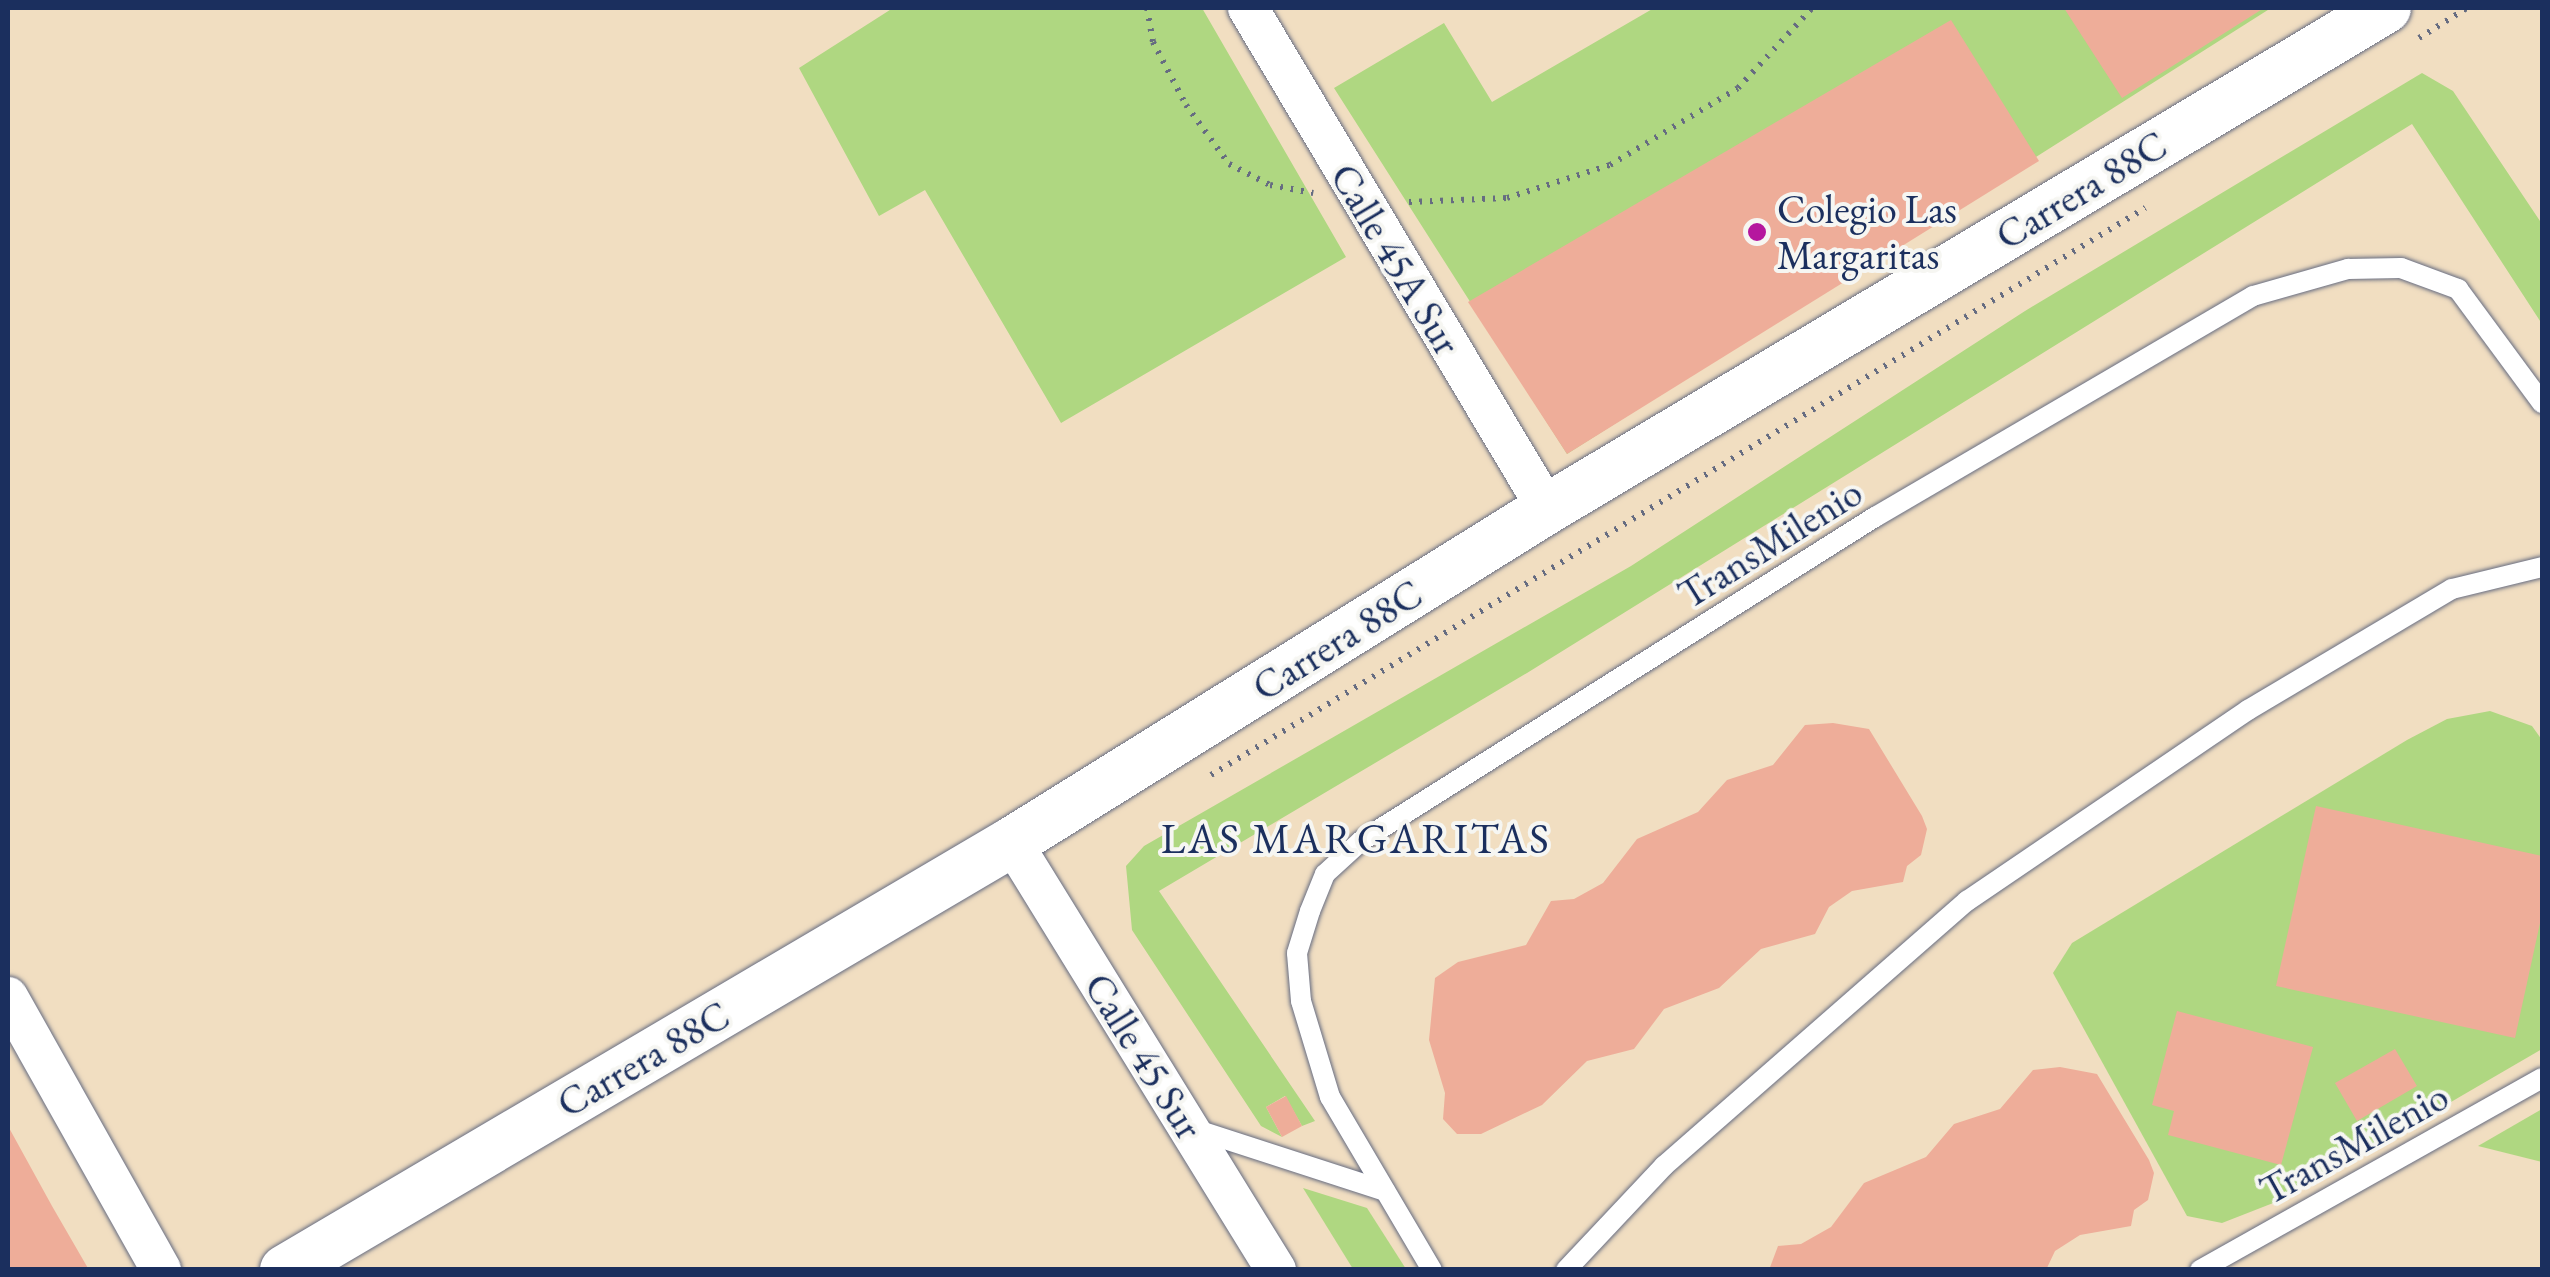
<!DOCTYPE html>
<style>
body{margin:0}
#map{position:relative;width:2550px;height:1277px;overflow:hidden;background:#f1dec1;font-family:"EB Garamond",serif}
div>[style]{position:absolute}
.green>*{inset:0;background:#afd781}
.building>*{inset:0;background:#eead99}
.path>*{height:6px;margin-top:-3px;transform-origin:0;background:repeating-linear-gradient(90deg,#666c81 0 2.5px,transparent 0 10.5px)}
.roads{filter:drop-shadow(0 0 2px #666c81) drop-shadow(0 0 2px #666c81)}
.service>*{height:20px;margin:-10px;padding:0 10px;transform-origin:10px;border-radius:10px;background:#fff}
.minor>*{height:40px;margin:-20px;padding:0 20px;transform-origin:20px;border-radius:20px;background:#fff}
.tertiary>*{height:50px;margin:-25px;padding:0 25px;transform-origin:25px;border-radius:25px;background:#fff}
.dots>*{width:28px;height:28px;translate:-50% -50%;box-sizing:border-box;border:5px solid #f6f6f2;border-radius:50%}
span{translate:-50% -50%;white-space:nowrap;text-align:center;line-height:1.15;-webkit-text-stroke:8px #f6f6f2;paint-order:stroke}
.street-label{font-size:40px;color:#1b2f5e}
.poi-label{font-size:40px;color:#1b2f5e}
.left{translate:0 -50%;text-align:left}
.neighbourhood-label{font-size:42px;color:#1b2f5e;letter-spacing:2.5px}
.frame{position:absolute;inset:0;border:10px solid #1b2f5e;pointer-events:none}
</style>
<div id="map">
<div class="green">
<div style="clip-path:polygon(893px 8px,1202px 8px,1346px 257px,1061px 423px,925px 190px,879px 216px,799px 68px)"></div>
<div style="clip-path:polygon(1654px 8px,2271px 8px,1567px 454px,1334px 88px,1444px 23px,1492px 102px)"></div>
<div style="clip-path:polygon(2422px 73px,2453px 91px,2542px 224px,2542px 324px,2412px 124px,1527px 673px,1159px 891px,1315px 1121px,1302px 1126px,1285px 1096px,1266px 1107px,1282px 1137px,1261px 1126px,1132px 930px,1126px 866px,1144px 846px,1631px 566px,2025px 311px)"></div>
<div style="clip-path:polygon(2490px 711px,2532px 726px,2542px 740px,2542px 1049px,2286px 1198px,2222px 1223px,2187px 1216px,2053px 973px,2072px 943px,2407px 740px,2447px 719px)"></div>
<div style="clip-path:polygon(2542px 1109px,2542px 1162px,2478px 1146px)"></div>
<div style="clip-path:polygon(1303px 1188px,1367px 1208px,1406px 1269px,1353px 1269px)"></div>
</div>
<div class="building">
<div style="clip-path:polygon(2064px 8px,2264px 8px,2122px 98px)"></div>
<div style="clip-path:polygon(1951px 20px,2039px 161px,1567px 454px,1468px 302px)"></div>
<div style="clip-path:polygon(1833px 723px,1869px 729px,1922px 816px,1927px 829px,1921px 855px,1907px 866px,1903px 882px,1852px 891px,1829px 907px,1815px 934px,1761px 949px,1719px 988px,1664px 1009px,1634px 1049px,1587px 1061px,1542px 1105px,1481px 1134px,1457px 1134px,1443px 1119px,1445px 1093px,1429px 1040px,1435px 978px,1458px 962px,1526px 945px,1551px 901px,1574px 899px,1603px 883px,1637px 839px,1698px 812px,1727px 780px,1773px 765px,1805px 725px)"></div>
<div style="clip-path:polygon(2316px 806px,2542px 856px,2542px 914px,2515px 1038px,2276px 986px)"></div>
<div style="clip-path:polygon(2177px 1011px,2313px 1047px,2281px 1165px,2168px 1135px,2174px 1111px,2152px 1105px)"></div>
<div style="clip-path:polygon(2395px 1049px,2417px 1086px,2357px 1121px,2335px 1083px)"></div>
<div style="clip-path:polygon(2060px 1067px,2097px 1074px,2149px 1160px,2154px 1173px,2148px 1200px,2134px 1210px,2131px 1226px,2080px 1235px,2055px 1251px,2046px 1270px,1769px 1270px,1778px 1246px,1801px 1244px,1831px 1227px,1864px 1183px,1926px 1157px,1954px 1124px,2000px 1109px,2033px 1070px)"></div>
<div style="clip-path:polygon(1286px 1096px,1302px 1126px,1282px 1137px,1266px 1107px)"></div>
<div style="clip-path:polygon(8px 1126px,52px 1206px,89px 1270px,8px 1270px)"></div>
</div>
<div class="path">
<div style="left:1147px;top:8px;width:35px;rotate:80deg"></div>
<div style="left:1153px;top:42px;width:71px;rotate:62.4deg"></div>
<div style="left:1186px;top:105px;width:73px;rotate:53.9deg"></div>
<div style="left:1229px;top:164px;width:46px;rotate:27.1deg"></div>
<div style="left:1270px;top:185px;width:44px;rotate:10.5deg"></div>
<div style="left:2419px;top:38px;width:57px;rotate:-32deg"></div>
<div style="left:1409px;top:202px;width:98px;rotate:-2.3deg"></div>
<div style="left:1507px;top:198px;width:108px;rotate:-17.8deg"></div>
<div style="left:1610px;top:165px;width:149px;rotate:-31deg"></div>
<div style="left:1738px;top:88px;width:109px;rotate:-47.2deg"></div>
<div style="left:1211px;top:775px;width:1093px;rotate:-31.26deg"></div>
</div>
<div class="roads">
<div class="service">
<div style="left:1194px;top:1129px;width:201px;rotate:18deg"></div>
<div style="left:1432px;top:1270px;width:201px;rotate:-120.5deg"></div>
<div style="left:1330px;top:1097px;width:100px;rotate:-106.8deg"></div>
<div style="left:1301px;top:1001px;width:48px;rotate:-94.8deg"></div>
<div style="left:1297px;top:953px;width:44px;rotate:-72.8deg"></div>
<div style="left:1310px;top:911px;width:40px;rotate:-68deg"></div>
<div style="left:1325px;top:874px;width:49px;rotate:-42.5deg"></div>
<div style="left:1361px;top:841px;width:608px;rotate:-32.23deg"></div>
<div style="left:1875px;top:517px;width:438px;rotate:-30.3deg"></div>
<div style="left:2253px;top:296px;width:99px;rotate:-15.9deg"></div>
<div style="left:2348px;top:269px;width:53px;rotate:-1.1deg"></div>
<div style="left:2401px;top:268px;width:61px;rotate:20.2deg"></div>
<div style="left:2458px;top:289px;width:142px;rotate:53.6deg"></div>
<div style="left:1566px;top:1270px;width:143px;rotate:-46.7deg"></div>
<div style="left:1664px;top:1166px;width:403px;rotate:-41.2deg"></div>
<div style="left:1967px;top:901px;width:340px;rotate:-34.2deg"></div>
<div style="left:2248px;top:710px;width:237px;rotate:-30.7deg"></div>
<div style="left:2452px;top:589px;width:93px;rotate:-13.7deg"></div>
<div style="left:2200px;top:1270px;width:392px;rotate:-29.3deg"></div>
</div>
<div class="minor">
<div style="left:1248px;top:8px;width:583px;rotate:59.17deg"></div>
<div style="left:1012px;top:842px;width:503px;rotate:58.33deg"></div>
<div style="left:8px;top:997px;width:313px;rotate:60.7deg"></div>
</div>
<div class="tertiary">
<div style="left:285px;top:1270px;width:844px;rotate:-30.49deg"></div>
<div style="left:1012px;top:842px;width:630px;rotate:-31.9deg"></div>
<div style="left:1547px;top:509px;width:977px;rotate:-30.84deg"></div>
</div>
</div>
<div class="dots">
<div style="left:1757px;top:232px;background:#b5179e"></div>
</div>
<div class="street-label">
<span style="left:2081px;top:190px;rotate:-31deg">Carrera 88C</span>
<span style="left:1396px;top:259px;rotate:59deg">Calle 45A Sur</span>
<span style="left:1770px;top:543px;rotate:-32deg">TransMilenio</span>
<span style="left:1337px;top:640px;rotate:-32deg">Carrera 88C</span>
<span style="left:1144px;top:1056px;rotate:58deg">Calle 45 Sur</span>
<span style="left:643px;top:1059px;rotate:-30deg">Carrera 88C</span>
<span style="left:2354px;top:1143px;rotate:-29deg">TransMilenio</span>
</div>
<div class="poi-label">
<span class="left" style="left:1777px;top:232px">Colegio Las<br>Margaritas</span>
</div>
<div class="neighbourhood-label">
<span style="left:1356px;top:839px">LAS MARGARITAS</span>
</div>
<div class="frame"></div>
</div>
